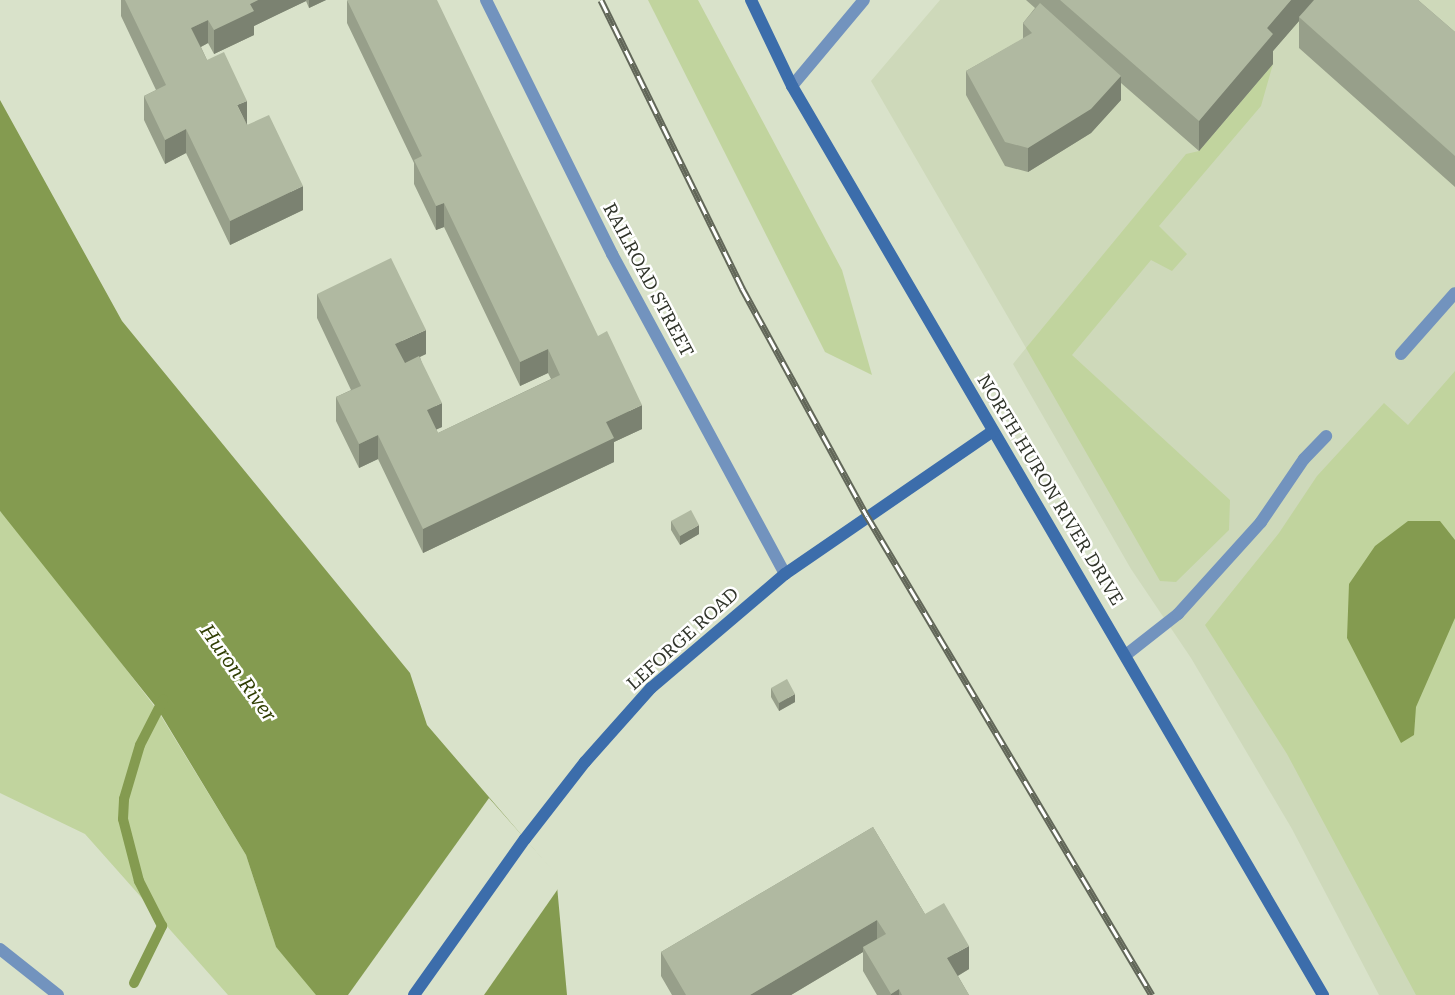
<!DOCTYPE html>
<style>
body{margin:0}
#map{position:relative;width:1455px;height:995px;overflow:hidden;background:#d9e2ca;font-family:"Roboto Serif",serif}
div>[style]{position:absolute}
.built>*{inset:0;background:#ced9ba}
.green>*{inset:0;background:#c1d49e}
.water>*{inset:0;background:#849b50}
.pier>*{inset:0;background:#d9e2ca}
.stream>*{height:10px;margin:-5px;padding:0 5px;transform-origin:5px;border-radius:5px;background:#849b50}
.lane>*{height:12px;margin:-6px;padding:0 6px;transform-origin:6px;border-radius:6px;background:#7293be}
.street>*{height:12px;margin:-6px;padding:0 6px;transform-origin:6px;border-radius:6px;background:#7293be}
.secondary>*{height:12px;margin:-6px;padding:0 6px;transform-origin:6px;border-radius:6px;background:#3c6dab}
.rail>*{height:7px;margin-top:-3.5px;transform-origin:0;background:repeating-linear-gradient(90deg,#fff 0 14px,#626759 0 28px);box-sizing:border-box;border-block:2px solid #626759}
.wall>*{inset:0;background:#979f8a}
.shaded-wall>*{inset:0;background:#7b8271}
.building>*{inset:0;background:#b0b9a1}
span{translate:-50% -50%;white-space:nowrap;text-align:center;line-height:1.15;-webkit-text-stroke:5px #fff;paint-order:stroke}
.street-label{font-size:18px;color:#30342a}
.water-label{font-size:20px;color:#303e03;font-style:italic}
</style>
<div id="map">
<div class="built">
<div style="clip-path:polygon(940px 0,1455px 0,1455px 995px,1379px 995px,1292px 829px,1191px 658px,1131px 569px,1013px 364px,1026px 348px,871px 81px)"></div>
</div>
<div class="green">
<div style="clip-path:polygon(648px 0,698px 0,842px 270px,872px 375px,825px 352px)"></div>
<div style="clip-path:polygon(1273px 64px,1261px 106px,1159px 226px,1187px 254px,1172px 271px,1151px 260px,1072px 355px,1230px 500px,1229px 530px,1176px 582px,1160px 581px,1026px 348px,1186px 154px,1199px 151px)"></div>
<div style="clip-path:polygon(1455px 371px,1455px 995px,1416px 995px,1287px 754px,1205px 625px,1279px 533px,1317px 476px,1384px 403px,1408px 425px)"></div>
<div style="clip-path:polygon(0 511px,39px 555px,158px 711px,246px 855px,276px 947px,318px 995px,228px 995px,85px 834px,0 793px)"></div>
</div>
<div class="water">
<div style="clip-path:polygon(0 100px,122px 321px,410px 673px,427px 725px,556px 875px,567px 995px,316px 995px,276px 947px,246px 855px,157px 708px,0 511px)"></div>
<div style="clip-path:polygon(1408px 521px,1440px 521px,1455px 540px,1455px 618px,1416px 707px,1414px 735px,1401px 743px,1347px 638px,1349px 584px,1375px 546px)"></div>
</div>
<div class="pier">
<div style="clip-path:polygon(489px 798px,560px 878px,560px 886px,484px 995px,348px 995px)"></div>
</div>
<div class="stream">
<div style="left:134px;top:983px;width:64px;rotate:-63.8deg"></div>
<div style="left:162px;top:926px;width:51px;rotate:-117.1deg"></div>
<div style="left:139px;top:881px;width:64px;rotate:-104.5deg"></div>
<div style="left:123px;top:819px;width:20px;rotate:-87deg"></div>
<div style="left:124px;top:799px;width:56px;rotate:-73.5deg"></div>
<div style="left:140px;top:745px;width:51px;rotate:-62.9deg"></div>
</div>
<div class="lane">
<div style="left:1401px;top:354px;width:81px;rotate:-48.5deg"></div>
<div style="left:1127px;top:654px;width:65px;rotate:-38.1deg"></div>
<div style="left:1178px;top:614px;width:124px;rotate:-47.9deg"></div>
<div style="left:1261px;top:522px;width:76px;rotate:-55.7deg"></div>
<div style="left:1304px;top:459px;width:32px;rotate:-46deg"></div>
<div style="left:0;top:949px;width:74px;rotate:38.4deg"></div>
</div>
<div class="street">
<div style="left:486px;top:0;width:284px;rotate:63.6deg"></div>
<div style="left:612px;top:254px;width:364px;rotate:61.6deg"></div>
<div style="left:792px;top:86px;width:112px;rotate:-50.1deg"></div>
</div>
<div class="secondary">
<div style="left:751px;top:0;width:95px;rotate:64.5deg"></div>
<div style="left:792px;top:86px;width:1053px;rotate:59.71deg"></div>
<div style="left:414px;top:995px;width:191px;rotate:-54.6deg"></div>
<div style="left:525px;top:839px;width:98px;rotate:-52.1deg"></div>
<div style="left:585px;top:762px;width:99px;rotate:-48.3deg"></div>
<div style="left:651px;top:688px;width:176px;rotate:-40.4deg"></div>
<div style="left:785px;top:574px;width:252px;rotate:-34.5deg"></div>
</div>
<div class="rail">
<div style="left:601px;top:0;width:321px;rotate:63.9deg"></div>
<div style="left:742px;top:288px;width:260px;rotate:61.3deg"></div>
<div style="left:867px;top:516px;width:557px;rotate:59.25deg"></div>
</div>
<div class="wall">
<div style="clip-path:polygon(121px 0,326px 0,309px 8px,306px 1px,276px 15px,254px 26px,254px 35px,214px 54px,208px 43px,201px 47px,207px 60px,247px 124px,303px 210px,230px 245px,186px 153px,165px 164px,144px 120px,144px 96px,156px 90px,121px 16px)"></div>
<div style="clip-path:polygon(347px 0,642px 429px,614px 442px,614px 462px,423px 553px,378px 459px,359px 468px,336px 421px,336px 397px,351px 390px,317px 318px,317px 294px,426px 354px,420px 357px,442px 427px,436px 429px,438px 433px,551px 379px,548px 373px,520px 386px,444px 227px,436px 230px,414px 184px,414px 163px,347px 23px)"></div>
<div style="clip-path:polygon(1026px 0,1418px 0,1455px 32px,1455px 187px,1299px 48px,1299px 21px,1273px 51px,1273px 64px,1199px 151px,1121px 83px,1121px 100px,1091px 133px,1028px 172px,1005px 166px,966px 95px,966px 71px,1023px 39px,1023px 23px,1035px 8px)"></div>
<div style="clip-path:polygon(671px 521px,699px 534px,680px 545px,671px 530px)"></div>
<div style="clip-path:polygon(771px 688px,795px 702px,779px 711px,771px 697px)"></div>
<div style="clip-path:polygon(873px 827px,925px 914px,969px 969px,958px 976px,969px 995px,877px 995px,863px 971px,863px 952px,791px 995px,672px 995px,661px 976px,661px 952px)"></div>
</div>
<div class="shaded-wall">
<div style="clip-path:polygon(258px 0,306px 0,306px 1px,254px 26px,254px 35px,214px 54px,214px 30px,250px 4px)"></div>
<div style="clip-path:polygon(309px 0,326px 0,309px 8px)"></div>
<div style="clip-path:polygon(1291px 0,1317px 0,1299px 17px,1299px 21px,1273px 51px,1273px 64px,1199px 151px,1199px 121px,1267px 28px)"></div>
<div style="clip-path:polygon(208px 20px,208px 43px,191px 52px,191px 28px)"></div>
<div style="clip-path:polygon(1121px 76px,1121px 100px,1091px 133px,1028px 172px,1028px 148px)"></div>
<div style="clip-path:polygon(247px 101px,247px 125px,237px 105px)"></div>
<div style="clip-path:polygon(186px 129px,186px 153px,165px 164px,165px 140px)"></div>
<div style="clip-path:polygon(303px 186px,303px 210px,230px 245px,230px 221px)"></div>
<div style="clip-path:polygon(444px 203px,444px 227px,436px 230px,436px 206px)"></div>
<div style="clip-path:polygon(426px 330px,426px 354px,395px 368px,395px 344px)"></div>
<div style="clip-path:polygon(548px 349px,548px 373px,520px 386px,520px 362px)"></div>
<div style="clip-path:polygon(442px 403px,442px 427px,427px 434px,427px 410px)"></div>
<div style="clip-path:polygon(642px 405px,642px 429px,614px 442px,614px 462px,423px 553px,423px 529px,606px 422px)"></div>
<div style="clip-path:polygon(378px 435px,378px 459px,359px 468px,359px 444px)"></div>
<div style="clip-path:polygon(699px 525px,699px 534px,680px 545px,680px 536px)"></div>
<div style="clip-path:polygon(795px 694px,795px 702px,779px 711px,779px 703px)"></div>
<div style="clip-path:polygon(877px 920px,877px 944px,863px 947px,863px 952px,791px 995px,750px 995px)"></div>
<div style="clip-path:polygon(969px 946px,969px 969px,947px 982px,947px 958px)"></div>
<div style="clip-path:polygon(899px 989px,899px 995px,891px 995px,891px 994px)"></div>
</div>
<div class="building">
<div style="clip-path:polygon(125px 0,258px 0,250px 4px,254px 11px,214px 30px,208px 20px,191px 28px,207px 60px,224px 52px,247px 101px,237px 105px,247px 125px,269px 115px,303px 186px,230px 221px,186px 129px,165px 140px,144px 96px,166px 85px)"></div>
<div style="clip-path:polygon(347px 0,437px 0,598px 336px,607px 331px,642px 405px,606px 422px,614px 438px,423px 529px,378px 435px,359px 444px,336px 397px,361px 386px,317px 294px,391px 258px,426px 330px,395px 344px,405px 363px,419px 356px,442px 403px,427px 410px,438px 433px,560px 375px,548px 349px,520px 362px,444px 203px,436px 206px,414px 160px,422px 156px)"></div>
<div style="clip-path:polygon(1060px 0,1291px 0,1267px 28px,1273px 34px,1199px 121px)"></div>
<div style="clip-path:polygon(1314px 0,1418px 0,1455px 32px,1455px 156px,1299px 17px)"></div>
<div style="clip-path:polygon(1040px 3px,1121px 76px,1091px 109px,1028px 148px,1005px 142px,966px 71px,1032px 33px,1023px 23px)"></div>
<div style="clip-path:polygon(691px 510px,699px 525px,680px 536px,671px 521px)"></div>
<div style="clip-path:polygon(787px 679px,795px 694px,779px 703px,771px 688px)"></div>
<div style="clip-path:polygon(873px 827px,925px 914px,944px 903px,969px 946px,947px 958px,969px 995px,902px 995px,899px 989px,891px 994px,863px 947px,886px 934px,877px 920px,750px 995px,686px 995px,661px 952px)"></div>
</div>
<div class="street-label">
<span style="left:648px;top:280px;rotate:62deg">RAILROAD STREET</span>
<span style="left:1050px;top:490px;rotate:59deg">NORTH HURON RIVER DRIVE</span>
<span style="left:683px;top:639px;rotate:-42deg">LEFORGE ROAD</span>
</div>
<div class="water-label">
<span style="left:238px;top:673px;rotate:54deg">Huron River</span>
</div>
</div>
